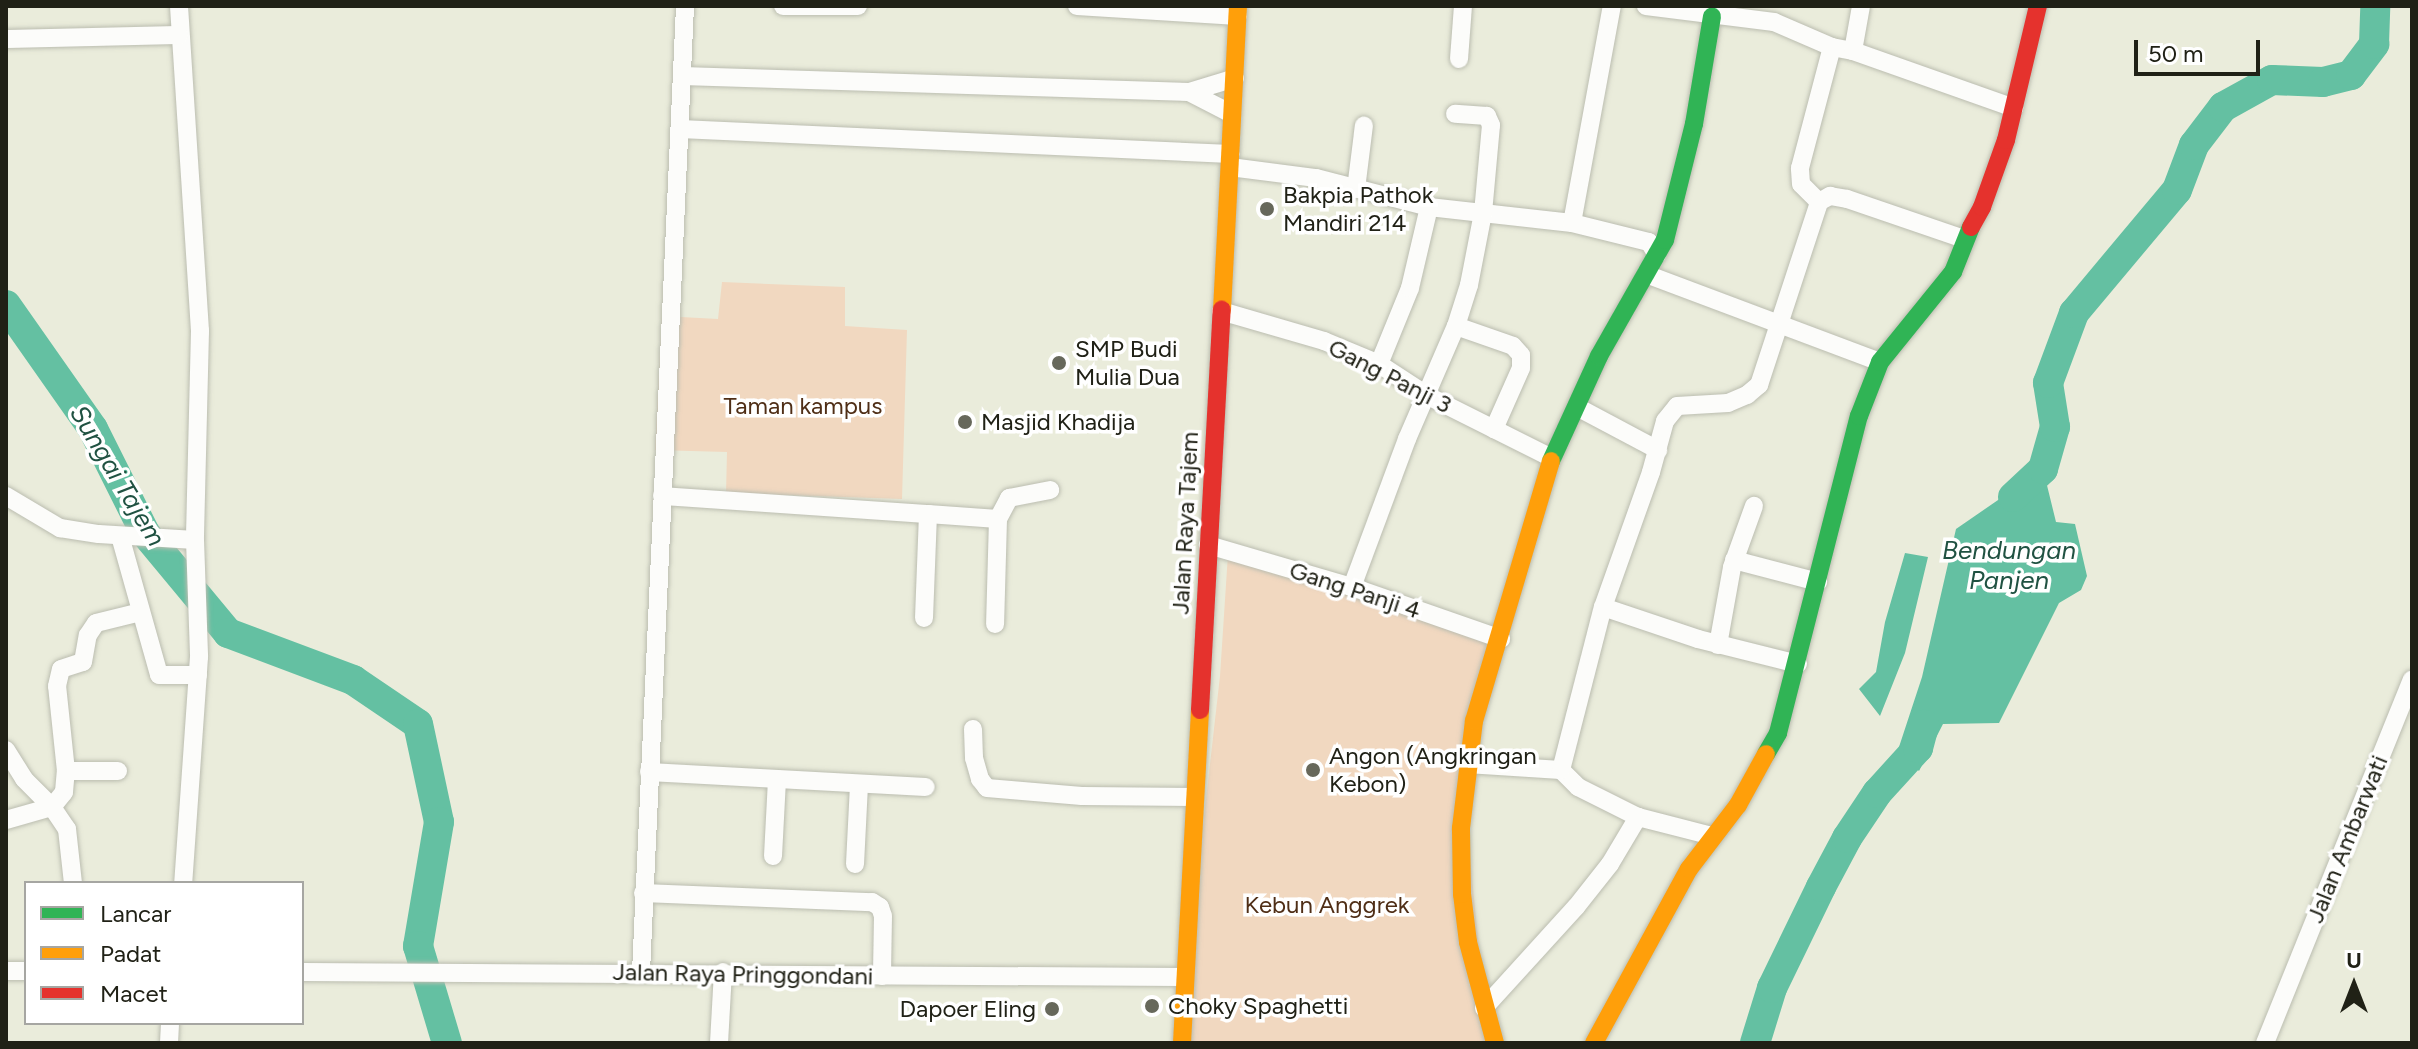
<!DOCTYPE html>
<style>
body{margin:0}
#map{position:relative;width:2418px;height:1049px;overflow:hidden;background:#eaecdb;font-family:Figtree,sans-serif}
div>[style]{position:absolute}
.green>*{inset:0;background:#f1d8c0}
.water>*{inset:0;background:#64c0a2}
.river>*{height:30px;margin:-15px;padding:0 15px;transform-origin:15px;border-radius:15px;background:#64c0a2}
.roads{filter:drop-shadow(0 0 2px #bbbdb0) drop-shadow(0 0 2px #bbbdb0)}
.street>*{height:18px;margin:-9px;padding:0 9px;transform-origin:9px;border-radius:9px;background:#fcfcfa}
.fast>*{height:18px;margin:-9px;padding:0 9px;transform-origin:9px;border-radius:9px;background:#30b455}
.slow>*{height:18px;margin:-9px;padding:0 9px;transform-origin:9px;border-radius:9px;background:#ff9f0a}
.jam>*{height:18px;margin:-9px;padding:0 9px;transform-origin:9px;border-radius:9px;background:#e5322d}
.dots>*{width:22px;height:22px;translate:-50% -50%;box-sizing:border-box;border:4px solid #fff;border-radius:50%}
span{translate:-50% -50%;white-space:nowrap;text-align:center;line-height:1.15;-webkit-text-stroke:7px #fff;paint-order:stroke}
.poi-label{font-size:24px;color:#202116}
.left{translate:0 -50%;text-align:left}
.right{translate:-100% -50%;text-align:right}
.street-label{font-size:24px;color:#202116}
.park-label{font-size:24px;color:#4f2e16}
.water-label{font-size:26px;color:#205242;font-style:italic}
.frame{position:absolute;inset:0;border:8px solid #202116;pointer-events:none}
.legend{position:absolute;left:24px;top:881px;width:280px;height:144px;box-sizing:border-box;background:#fff;border:2px solid #a6a6a2;margin:0;padding:10px 14px;list-style:none;font-size:24px;color:#202116}
.legend li{display:flex;align-items:center;gap:16px;height:40px}
.legend b{width:40px;border:2px solid #a6a6a2}
.north{position:absolute;left:2314px;top:945px;width:80px;height:80px;-webkit-text-stroke:6px #fff;paint-order:stroke;rotate:0deg;font-size:22px;font-weight:700;line-height:32px;text-align:center;color:#202116}
.north::after{content:'';display:block;margin:auto;width:28px;height:36px;background:#202116;clip-path:polygon(50% 0,100% 100%,50% 72%,0 100%)}
.scale{position:absolute;left:2134px;top:40px;width:126px;height:36px;box-sizing:border-box;border:4px solid #202116;border-top:0;padding-left:10px;font-size:24px;line-height:28px;white-space:nowrap;color:#202116;-webkit-text-stroke:6px #fff;paint-order:stroke}
</style>
<div id="map">
<div class="green">
<div style="clip-path:polygon(722px 282px,845px 287px,845px 326px,907px 330px,902px 499px,726px 493px,727px 452px,655px 450px,662px 316px,718px 319px)"></div>
<div style="clip-path:polygon(1228px 554px,1497px 639px,1462px 774px,1488px 1043px,1191px 1043px,1189px 949px,1220px 676px)"></div>
</div>
<div class="water">
<div style="clip-path:polygon(2043px 469px,2056px 522px,2075px 524px,2087px 576px,2081px 590px,2059px 603px,1999px 723px,1943px 724px,1919px 771px,1898px 750px,1922px 677px,1956px 529px)"></div>
<div style="clip-path:polygon(1905px 553px,1928px 557px,1905px 653px,1880px 716px,1859px 689px,1876px 672px,1885px 622px)"></div>
</div>
<div class="river">
<div style="left:6px;top:305px;width:151px;rotate:54.9deg"></div>
<div style="left:93px;top:429px;width:116px;rotate:63.4deg"></div>
<div style="left:145px;top:533px;width:130px;rotate:50.3deg"></div>
<div style="left:228px;top:633px;width:134px;rotate:20.6deg"></div>
<div style="left:353px;top:680px;width:78px;rotate:34.1deg"></div>
<div style="left:418px;top:724px;width:100px;rotate:77.9deg"></div>
<div style="left:439px;top:822px;width:126px;rotate:99.6deg"></div>
<div style="left:418px;top:946px;width:101px;rotate:73.4deg"></div>
<div style="left:2013px;top:497px;width:41px;rotate:-43deg"></div>
<div style="left:2043px;top:469px;width:44px;rotate:-74.1deg"></div>
<div style="left:2055px;top:427px;width:45px;rotate:-99deg"></div>
<div style="left:2048px;top:383px;width:75px;rotate:-69.6deg"></div>
<div style="left:2074px;top:313px;width:160px;rotate:-50.1deg"></div>
<div style="left:2177px;top:190px;width:48px;rotate:-69.3deg"></div>
<div style="left:2194px;top:145px;width:48px;rotate:-52.7deg"></div>
<div style="left:2223px;top:107px;width:56px;rotate:-28.9deg"></div>
<div style="left:2272px;top:80px;width:51px;rotate:2.2deg"></div>
<div style="left:2323px;top:82px;width:29px;rotate:-14deg"></div>
<div style="left:2351px;top:75px;width:39px;rotate:-53deg"></div>
<div style="left:2374px;top:44px;width:38px;rotate:-88deg"></div>
<div style="left:1755px;top:1043px;width:58px;rotate:-72.8deg"></div>
<div style="left:1772px;top:988px;width:112px;rotate:-64.1deg"></div>
<div style="left:1821px;top:887px;width:55px;rotate:-62deg"></div>
<div style="left:1847px;top:838px;width:54px;rotate:-56.3deg"></div>
<div style="left:1877px;top:793px;width:61px;rotate:-47.7deg"></div>
<div style="left:1918px;top:748px;width:24px;rotate:-75deg"></div>
</div>
<div class="roads">
<div class="street">
<div style="left:179px;top:6px;width:326px;rotate:86.3deg"></div>
<div style="left:200px;top:331px;width:209px;rotate:91.4deg"></div>
<div style="left:195px;top:540px;width:117px;rotate:88deg"></div>
<div style="left:199px;top:657px;width:227px;rotate:94deg"></div>
<div style="left:783px;top:6px;width:75px"></div>
<div style="left:1077px;top:6px;width:161px;rotate:3.6deg"></div>
<div style="left:1646px;top:6px;width:129px;rotate:7.1deg"></div>
<div style="left:1774px;top:22px;width:63px;rotate:23.3deg"></div>
<div style="left:1832px;top:47px;width:21px;rotate:11deg"></div>
<div style="left:1853px;top:51px;width:171px;rotate:19.5deg"></div>
<div style="left:6px;top:39px;width:173px;rotate:-1.3deg"></div>
<div style="left:1853px;top:51px;width:46px;rotate:-79.9deg"></div>
<div style="left:1459px;top:59px;width:53px;rotate:-85.7deg"></div>
<div style="left:682px;top:76px;width:507px;rotate:1.81deg"></div>
<div style="left:1189px;top:92px;width:48px;rotate:-16.9deg"></div>
<div style="left:1189px;top:92px;width:48px;rotate:27.1deg"></div>
<div style="left:680px;top:129px;width:551px;rotate:2.6deg"></div>
<div style="left:1230px;top:167px;width:87px;rotate:7.3deg"></div>
<div style="left:1316px;top:178px;width:117px;rotate:14.4deg"></div>
<div style="left:1429px;top:207px;width:144px;rotate:6.4deg"></div>
<div style="left:1572px;top:223px;width:79px;rotate:13.9deg"></div>
<div style="left:1649px;top:242px;width:15px;rotate:58deg"></div>
<div style="left:1356px;top:189px;width:64px;rotate:-82.9deg"></div>
<div style="left:1819px;top:202px;width:25px;rotate:-135deg"></div>
<div style="left:1801px;top:184px;width:16px;rotate:-94deg"></div>
<div style="left:1800px;top:168px;width:125px;rotate:-75.2deg"></div>
<div style="left:1572px;top:223px;width:221px;rotate:-79.6deg"></div>
<div style="left:1646px;top:274px;width:250px;rotate:20.6deg"></div>
<div style="left:1221px;top:311px;width:107px;rotate:16.2deg"></div>
<div style="left:1324px;top:341px;width:60px;rotate:22.7deg"></div>
<div style="left:1379px;top:364px;width:59px;rotate:33.1deg"></div>
<div style="left:1428px;top:396px;width:139px;rotate:26.6deg"></div>
<div style="left:1456px;top:326px;width:60px;rotate:19.3deg"></div>
<div style="left:1513px;top:346px;width:12px;rotate:48deg"></div>
<div style="left:1521px;top:355px;width:13px;rotate:90deg"></div>
<div style="left:1521px;top:368px;width:67px;rotate:113.9deg"></div>
<div style="left:1379px;top:364px;width:82px;rotate:-67.8deg"></div>
<div style="left:1410px;top:288px;width:83px;rotate:-76.8deg"></div>
<div style="left:1577px;top:407px;width:92px;rotate:28deg"></div>
<div style="left:6px;top:496px;width:63px;rotate:30.7deg"></div>
<div style="left:60px;top:528px;width:39px;rotate:9deg"></div>
<div style="left:99px;top:534px;width:96px;rotate:3.6deg"></div>
<div style="left:662px;top:496px;width:267px;rotate:3.9deg"></div>
<div style="left:928px;top:514px;width:104px;rotate:92.2deg"></div>
<div style="left:928px;top:514px;width:70px;rotate:4.1deg"></div>
<div style="left:998px;top:519px;width:105px;rotate:91.6deg"></div>
<div style="left:998px;top:519px;width:24px;rotate:-62deg"></div>
<div style="left:1009px;top:498px;width:42px;rotate:-11deg"></div>
<div style="left:120px;top:536px;width:144px;rotate:74.3deg"></div>
<div style="left:159px;top:675px;width:39px"></div>
<div style="left:1208px;top:545px;width:150px;rotate:16.3deg"></div>
<div style="left:1352px;top:587px;width:158px;rotate:19.2deg"></div>
<div style="left:1734px;top:560px;width:87px;rotate:14.7deg"></div>
<div style="left:1352px;top:587px;width:158px;rotate:-69.6deg"></div>
<div style="left:1407px;top:439px;width:123px;rotate:-66.6deg"></div>
<div style="left:1456px;top:326px;width:43px;rotate:-72.4deg"></div>
<div style="left:1469px;top:285px;width:73px;rotate:-79deg"></div>
<div style="left:1483px;top:213px;width:88px;rotate:-84.8deg"></div>
<div style="left:1491px;top:125px;width:10px;rotate:-114deg"></div>
<div style="left:1487px;top:116px;width:32px;rotate:-176deg"></div>
<div style="left:1603px;top:607px;width:100px;rotate:18.6deg"></div>
<div style="left:1698px;top:639px;width:103px;rotate:14deg"></div>
<div style="left:1718px;top:645px;width:79px;rotate:-79.8deg"></div>
<div style="left:1732px;top:567px;width:65px;rotate:-70.2deg"></div>
<div style="left:973px;top:729px;width:29px;rotate:88deg"></div>
<div style="left:974px;top:758px;width:22px;rotate:74deg"></div>
<div style="left:980px;top:779px;width:11px;rotate:52deg"></div>
<div style="left:987px;top:788px;width:95px;rotate:4.8deg"></div>
<div style="left:1082px;top:796px;width:112px;rotate:0.5deg"></div>
<div style="left:6px;top:750px;width:34px;rotate:58deg"></div>
<div style="left:24px;top:779px;width:40px;rotate:45deg"></div>
<div style="left:52px;top:807px;width:27px;rotate:56deg"></div>
<div style="left:67px;top:829px;width:54px;rotate:83.7deg"></div>
<div style="left:1467px;top:764px;width:94px;rotate:3.7deg"></div>
<div style="left:1561px;top:770px;width:24px;rotate:45deg"></div>
<div style="left:1578px;top:787px;width:67px;rotate:26.6deg"></div>
<div style="left:1638px;top:817px;width:76px;rotate:14.4deg"></div>
<div style="left:1561px;top:770px;width:168px;rotate:-75.6deg"></div>
<div style="left:1603px;top:607px;width:143px;rotate:-70.4deg"></div>
<div style="left:1651px;top:472px;width:53px;rotate:-74.6deg"></div>
<div style="left:1665px;top:421px;width:19px;rotate:-51deg"></div>
<div style="left:1677px;top:406px;width:51px;rotate:-3.4deg"></div>
<div style="left:1728px;top:403px;width:21px;rotate:-23deg"></div>
<div style="left:1747px;top:395px;width:16px;rotate:-40deg"></div>
<div style="left:1759px;top:385px;width:193px;rotate:-71.8deg"></div>
<div style="left:1819px;top:202px;width:13px;rotate:-29deg"></div>
<div style="left:1830px;top:196px;width:17px;rotate:10deg"></div>
<div style="left:1847px;top:199px;width:124px;rotate:18.9deg"></div>
<div style="left:66px;top:771px;width:52px"></div>
<div style="left:649px;top:772px;width:277px;rotate:3.1deg"></div>
<div style="left:6px;top:820px;width:48px;rotate:-15.8deg"></div>
<div style="left:52px;top:807px;width:19px;rotate:-51deg"></div>
<div style="left:64px;top:792px;width:21px;rotate:-85deg"></div>
<div style="left:66px;top:771px;width:85px;rotate:-96deg"></div>
<div style="left:57px;top:686px;width:17px;rotate:-77deg"></div>
<div style="left:61px;top:669px;width:23px;rotate:-18deg"></div>
<div style="left:83px;top:662px;width:27px;rotate:-80deg"></div>
<div style="left:88px;top:635px;width:14px;rotate:-56deg"></div>
<div style="left:96px;top:623px;width:46px;rotate:-13.7deg"></div>
<div style="left:773px;top:856px;width:77px;rotate:-87deg"></div>
<div style="left:855px;top:864px;width:80px;rotate:-87.1deg"></div>
<div style="left:643px;top:893px;width:229px;rotate:2.3deg"></div>
<div style="left:872px;top:902px;width:9px;rotate:32deg"></div>
<div style="left:880px;top:907px;width:9px;rotate:72deg"></div>
<div style="left:883px;top:916px;width:60px;rotate:91deg"></div>
<div style="left:6px;top:971px;width:20px"></div>
<div style="left:302px;top:972px;width:881px;rotate:0.33deg"></div>
<div style="left:641px;top:972px;width:967px;rotate:-87.39deg"></div>
<div style="left:1484px;top:1008px;width:137px;rotate:-47.7deg"></div>
<div style="left:1576px;top:907px;width:55px;rotate:-51.7deg"></div>
<div style="left:1610px;top:864px;width:55px;rotate:-59.2deg"></div>
<div style="left:169px;top:1043px;width:20px;rotate:-87deg"></div>
<div style="left:719px;top:1043px;width:71px;rotate:-86.8deg"></div>
<div style="left:2265px;top:1043px;width:392px;rotate:-68deg"></div>
</div>
<div class="fast">
<div style="left:1551px;top:461px;width:115px;rotate:-65.4deg"></div>
<div style="left:1599px;top:356px;width:133px;rotate:-60.4deg"></div>
<div style="left:1665px;top:240px;width:120px;rotate:-76deg"></div>
<div style="left:1694px;top:124px;width:109px;rotate:-80.5deg"></div>
<div style="left:1766px;top:754px;width:24px;rotate:-60deg"></div>
<div style="left:1778px;top:733px;width:327px;rotate:-75.7deg"></div>
<div style="left:1859px;top:416px;width:58px;rotate:-68.7deg"></div>
<div style="left:1880px;top:362px;width:116px;rotate:-51deg"></div>
<div style="left:1953px;top:272px;width:48px;rotate:-68.2deg"></div>
</div>
<div class="slow">
<div style="left:1222px;top:310px;width:304px;rotate:-87deg"></div>
<div style="left:1182px;top:1043px;width:333px;rotate:-86.9deg"></div>
<div style="left:1495px;top:1043px;width:105px;rotate:-105deg"></div>
<div style="left:1468px;top:942px;width:48px;rotate:-97.1deg"></div>
<div style="left:1462px;top:894px;width:66px;rotate:-90.9deg"></div>
<div style="left:1461px;top:828px;width:108px;rotate:-83.1deg"></div>
<div style="left:1474px;top:721px;width:271px;rotate:-73.5deg"></div>
<div style="left:1594px;top:1043px;width:198px;rotate:-61.4deg"></div>
<div style="left:1689px;top:869px;width:81px;rotate:-52.6deg"></div>
<div style="left:1738px;top:805px;width:58px;rotate:-61.2deg"></div>
</div>
<div class="jam">
<div style="left:1971px;top:227px;width:23px;rotate:-61deg"></div>
<div style="left:1982px;top:207px;width:71px;rotate:-70.3deg"></div>
<div style="left:2006px;top:140px;width:138px;rotate:-76.6deg"></div>
<div style="left:1200px;top:710px;width:401px;rotate:-86.9deg"></div>
</div>
</div>
<div class="dots">
<div style="left:1267px;top:209px;background:#67685b"></div>
<div style="left:1059px;top:363px;background:#67685b"></div>
<div style="left:965px;top:422px;background:#67685b"></div>
<div style="left:1313px;top:770px;background:#67685b"></div>
<div style="left:1152px;top:1006px;background:#67685b"></div>
<div style="left:1052px;top:1009px;background:#67685b"></div>
</div>
<div class="poi-label">
<span class="left" style="left:1283px;top:209px">Bakpia Pathok<br>Mandiri 214</span>
<span class="left" style="left:1075px;top:363px">SMP Budi<br>Mulia Dua</span>
<span class="left" style="left:981px;top:422px">Masjid Khadija</span>
<span class="left" style="left:1329px;top:770px">Angon (Angkringan<br>Kebon)</span>
<span class="left" style="left:1168px;top:1006px">Choky Spaghetti</span>
<span class="right" style="left:1036px;top:1009px">Dapoer Eling</span>
</div>
<div class="street-label">
<span style="left:1390px;top:376px;rotate:27deg">Gang Panji 3</span>
<span style="left:1185px;top:523px;rotate:-87deg">Jalan Raya Tajem</span>
<span style="left:1355px;top:590px;rotate:18deg">Gang Panji 4</span>
<span style="left:2347px;top:839px;rotate:-68deg">Jalan Ambarwati</span>
<span style="left:743px;top:974px;rotate:1deg">Jalan Raya Pringgondani</span>
</div>
<div class="park-label">
<span style="left:803px;top:406px">Taman kampus</span>
<span style="left:1327px;top:905px">Kebun Anggrek</span>
</div>
<div class="water-label">
<span style="left:117px;top:476px;rotate:59deg">Sungai Tajem</span>
<span style="left:2009px;top:566px">Bendungan<br>Panjen</span>
</div>
<div class="frame"></div>
<ul class="legend">
<li><b style="height:10px;background:#30b455"></b>Lancar</li>
<li><b style="height:10px;background:#ff9f0a"></b>Padat</li>
<li><b style="height:10px;background:#e5322d"></b>Macet</li>
</ul>
<div class="north">U</div>
<div class="scale">50 m</div>
</div>
